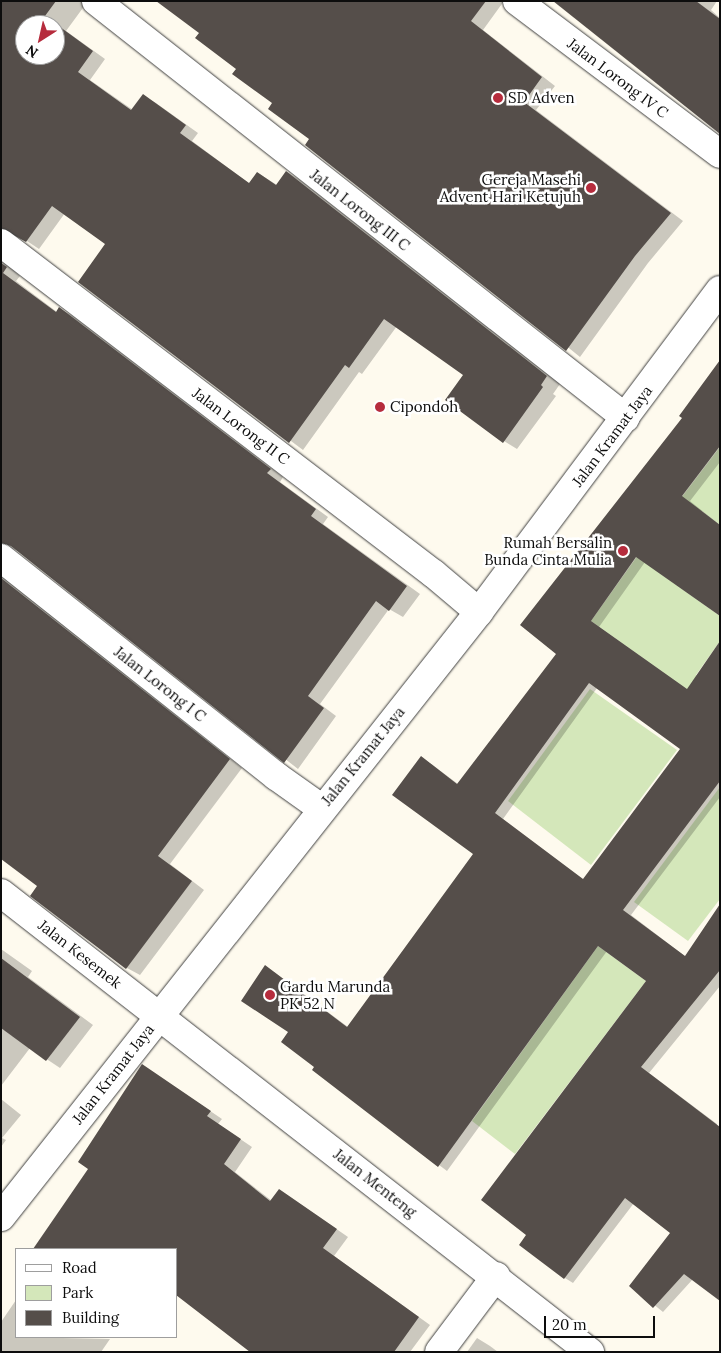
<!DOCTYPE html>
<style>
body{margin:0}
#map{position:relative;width:721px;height:1353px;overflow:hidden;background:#fefaee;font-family:Lora,serif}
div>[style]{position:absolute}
.green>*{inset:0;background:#d4e7ba}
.shadow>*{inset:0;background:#0003}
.building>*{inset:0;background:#554e4a}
.roads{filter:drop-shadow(0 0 1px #404040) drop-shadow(0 0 1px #404040)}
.minor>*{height:28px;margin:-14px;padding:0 14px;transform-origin:14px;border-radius:14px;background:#fff}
.dots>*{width:14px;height:14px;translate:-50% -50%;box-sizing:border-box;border:2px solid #fff;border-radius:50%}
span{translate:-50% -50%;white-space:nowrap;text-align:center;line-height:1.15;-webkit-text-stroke:5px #fff;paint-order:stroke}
.street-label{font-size:15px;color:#0d0d0d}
.poi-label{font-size:15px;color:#0d0d0d}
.left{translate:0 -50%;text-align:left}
.right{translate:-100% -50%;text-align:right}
.frame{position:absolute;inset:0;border:2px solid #0d0d0d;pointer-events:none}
.legend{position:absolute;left:15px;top:1248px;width:162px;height:90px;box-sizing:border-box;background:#fff;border:1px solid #9e9e9e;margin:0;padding:6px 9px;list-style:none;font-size:15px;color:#0d0d0d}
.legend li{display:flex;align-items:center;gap:10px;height:25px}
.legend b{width:25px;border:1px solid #9e9e9e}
.north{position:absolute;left:15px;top:15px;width:50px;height:50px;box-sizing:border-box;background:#fff;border:1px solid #9e9e9e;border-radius:50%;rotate:215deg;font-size:14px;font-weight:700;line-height:20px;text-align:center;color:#0d0d0d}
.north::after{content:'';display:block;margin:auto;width:18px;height:22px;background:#b62c3d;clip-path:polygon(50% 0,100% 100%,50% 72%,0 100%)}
.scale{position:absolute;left:544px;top:1316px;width:111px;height:22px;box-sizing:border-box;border:2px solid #0d0d0d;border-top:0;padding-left:6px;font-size:15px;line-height:18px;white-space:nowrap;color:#0d0d0d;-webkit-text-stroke:4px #fff;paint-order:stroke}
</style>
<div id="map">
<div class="green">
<div style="clip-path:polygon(720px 447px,720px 525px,702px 511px,687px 529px,668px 515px)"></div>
<div style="clip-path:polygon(651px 537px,658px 572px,720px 616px,720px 641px,696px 675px,720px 691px,713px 708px,591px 621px)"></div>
<div style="clip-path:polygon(590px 689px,677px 750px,591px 865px,508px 801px)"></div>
<div style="clip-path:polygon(720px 787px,720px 899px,688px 941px,634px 902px)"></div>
<div style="clip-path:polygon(598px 946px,646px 981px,515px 1154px,472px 1121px)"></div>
</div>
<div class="shadow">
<div style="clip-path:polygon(evenodd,1px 1px,88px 1px,66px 31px,105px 59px,90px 80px,133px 110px,143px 96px,156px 103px,198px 133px,192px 141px,250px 184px,258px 173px,277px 185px,287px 172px,300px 180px,560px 384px,553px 394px,556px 396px,517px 449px,504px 441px,465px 375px,397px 326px,362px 374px,359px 372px,303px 450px,79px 282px,107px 244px,65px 213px,39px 249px,21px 237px,8px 236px,1px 245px,1px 1px,25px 25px,55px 25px,55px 55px,25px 55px,25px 25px)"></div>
<div style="clip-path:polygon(158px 1px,504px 1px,483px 30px,555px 86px,536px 110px,683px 221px,648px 263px,580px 357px,311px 139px,200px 33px)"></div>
<div style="clip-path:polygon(555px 1px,717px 1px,711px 10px,720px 18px,720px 133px)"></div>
<div style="clip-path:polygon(1px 259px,20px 276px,16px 281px,57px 312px,60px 309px,73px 316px,283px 477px,280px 482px,328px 517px,323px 524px,420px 594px,403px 617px,389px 609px,320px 704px,336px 716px,298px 769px,20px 552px,1px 544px)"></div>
<div style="clip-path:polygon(evenodd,720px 362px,720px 462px,690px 501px,720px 525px,720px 614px,645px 562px,599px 627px,688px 690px,720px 643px,720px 797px,631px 915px,686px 957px,720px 907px,720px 986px,649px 1073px,717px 1124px,693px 1279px,663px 1312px,631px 1286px,672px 1232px,634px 1203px,573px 1283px,565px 1278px,528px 1235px,648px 981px,607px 951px,447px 1171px,313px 1070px,316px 1066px,290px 1032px,274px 972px,348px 1027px,475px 854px,430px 763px,458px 784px,558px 653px,684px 418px,720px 362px,597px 688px,682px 749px,584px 880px,503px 819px,597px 688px)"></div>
<div style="clip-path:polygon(1px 575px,242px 768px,170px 864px,204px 890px,140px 975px,127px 968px,1px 850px)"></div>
<div style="clip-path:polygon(1px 949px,32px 971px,28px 977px,93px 1025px,60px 1068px,30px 1048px,1px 1086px)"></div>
<div style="clip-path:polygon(154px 1073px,222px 1119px,218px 1124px,252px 1147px,235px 1172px,272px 1201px,280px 1190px,348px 1237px,334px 1256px,430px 1325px,410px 1352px,251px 1352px,176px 1249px,35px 1249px)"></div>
<div style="clip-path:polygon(1px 1099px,21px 1115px,2px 1138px,6px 1140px,1px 1147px)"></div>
<div style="clip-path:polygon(16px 1300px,16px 1337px,110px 1339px,101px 1352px,1px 1352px,1px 1322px)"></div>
<div style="clip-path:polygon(477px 1338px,490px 1346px,498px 1352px,467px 1352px)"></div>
</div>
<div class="building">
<div style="clip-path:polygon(evenodd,1px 1px,56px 1px,45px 16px,93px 51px,78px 72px,131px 110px,143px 94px,186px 125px,180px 133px,249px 183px,257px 172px,276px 185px,286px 171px,547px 376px,541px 385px,543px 387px,503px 443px,445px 400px,463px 375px,384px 319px,349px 368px,345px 365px,289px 443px,78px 282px,105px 244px,52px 206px,26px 242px,1px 228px,1px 1px,25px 25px,55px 25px,55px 55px,25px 55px,25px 25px)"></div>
<div style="clip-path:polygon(156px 1px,486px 1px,471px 21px,542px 77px,524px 102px,671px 213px,635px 256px,566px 351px,305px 145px,309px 139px,268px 109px,272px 103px,232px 74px,236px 69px,195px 38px,199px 33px)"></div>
<div style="clip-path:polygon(553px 1px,696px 1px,720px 19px,720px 134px)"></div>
<div style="clip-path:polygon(1px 263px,7px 267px,3px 273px,56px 312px,59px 307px,271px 469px,267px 473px,316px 509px,311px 516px,407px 586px,389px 611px,376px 601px,308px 696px,324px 708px,284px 763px,11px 546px,1px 543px)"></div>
<div style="clip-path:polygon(evenodd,720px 360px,720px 446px,682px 496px,720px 525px,720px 616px,636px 557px,591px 621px,687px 689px,720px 641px,720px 781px,623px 910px,685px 956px,720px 904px,720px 970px,641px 1067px,720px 1127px,720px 1301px,684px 1274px,653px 1308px,629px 1286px,670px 1233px,625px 1198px,564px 1279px,519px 1245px,526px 1235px,481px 1200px,646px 981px,598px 946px,438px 1167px,312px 1070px,314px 1067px,281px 1042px,288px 1032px,241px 1001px,265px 965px,347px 1027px,473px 854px,392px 795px,421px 756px,457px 784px,556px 654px,520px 625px,682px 418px,679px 416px,720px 360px,589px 683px,680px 749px,583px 879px,495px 813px,589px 683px)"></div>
<div style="clip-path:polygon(1px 578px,230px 759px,158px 856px,192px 881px,126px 969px,30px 896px,37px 886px,1px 859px)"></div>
<div style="clip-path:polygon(1px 958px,80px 1017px,46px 1061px,1px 1028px)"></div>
<div style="clip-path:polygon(142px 1064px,211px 1111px,207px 1116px,241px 1139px,224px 1164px,270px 1201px,279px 1189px,337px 1229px,323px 1248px,419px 1317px,394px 1352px,250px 1352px,176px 1295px,176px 1249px,33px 1249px,88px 1169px,78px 1162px)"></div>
</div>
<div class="roads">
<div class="minor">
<div style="left:96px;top:1px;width:674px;rotate:38.2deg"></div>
<div style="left:517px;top:1px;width:254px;rotate:37deg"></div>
<div style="left:1px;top:243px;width:545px;rotate:37.4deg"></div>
<div style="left:434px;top:574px;width:59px;rotate:40.2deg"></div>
<div style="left:1px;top:558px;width:351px;rotate:38.4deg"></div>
<div style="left:276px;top:776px;width:55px;rotate:35.4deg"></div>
<div style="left:1px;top:893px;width:747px;rotate:37.93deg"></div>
<div style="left:1px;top:1217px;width:771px;rotate:-51.69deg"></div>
<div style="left:479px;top:612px;width:402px;rotate:-53.2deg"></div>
<div style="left:439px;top:1352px;width:95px;rotate:-53.1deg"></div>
</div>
</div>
<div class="dots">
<div style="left:498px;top:98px;background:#b62c3d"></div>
<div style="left:591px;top:188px;background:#b62c3d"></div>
<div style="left:380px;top:407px;background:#b62c3d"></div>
<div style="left:623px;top:551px;background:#b62c3d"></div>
<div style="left:270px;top:995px;background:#b62c3d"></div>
</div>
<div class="street-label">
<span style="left:618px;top:78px;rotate:37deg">Jalan Lorong IV C</span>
<span style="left:360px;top:210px;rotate:38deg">Jalan Lorong III C</span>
<span style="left:241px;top:426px;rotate:37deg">Jalan Lorong II C</span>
<span style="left:612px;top:436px;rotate:-53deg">Jalan Kramat Jaya</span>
<span style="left:160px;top:684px;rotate:38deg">Jalan Lorong I C</span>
<span style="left:363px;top:756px;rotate:-51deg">Jalan Kramat Jaya</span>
<span style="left:80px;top:954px;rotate:38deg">Jalan Kesemek</span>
<span style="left:113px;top:1074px;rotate:-52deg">Jalan Kramat Jaya</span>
<span style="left:375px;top:1183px;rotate:38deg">Jalan Menteng</span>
</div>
<div class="poi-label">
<span class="left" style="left:508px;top:98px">SD Adven</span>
<span class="right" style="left:581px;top:188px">Gereja Masehi<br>Advent Hari Ketujuh</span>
<span class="left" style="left:390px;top:407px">Cipondoh</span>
<span class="right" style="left:612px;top:551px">Rumah Bersalin<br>Bunda Cinta Mulia</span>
<span class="left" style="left:280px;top:995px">Gardu Marunda<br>PK 52 N</span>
</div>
<div class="frame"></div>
<ul class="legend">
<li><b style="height:6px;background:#fff"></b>Road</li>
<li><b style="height:14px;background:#d4e7ba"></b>Park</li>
<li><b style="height:14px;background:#554e4a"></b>Building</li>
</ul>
<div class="north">N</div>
<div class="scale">20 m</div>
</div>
